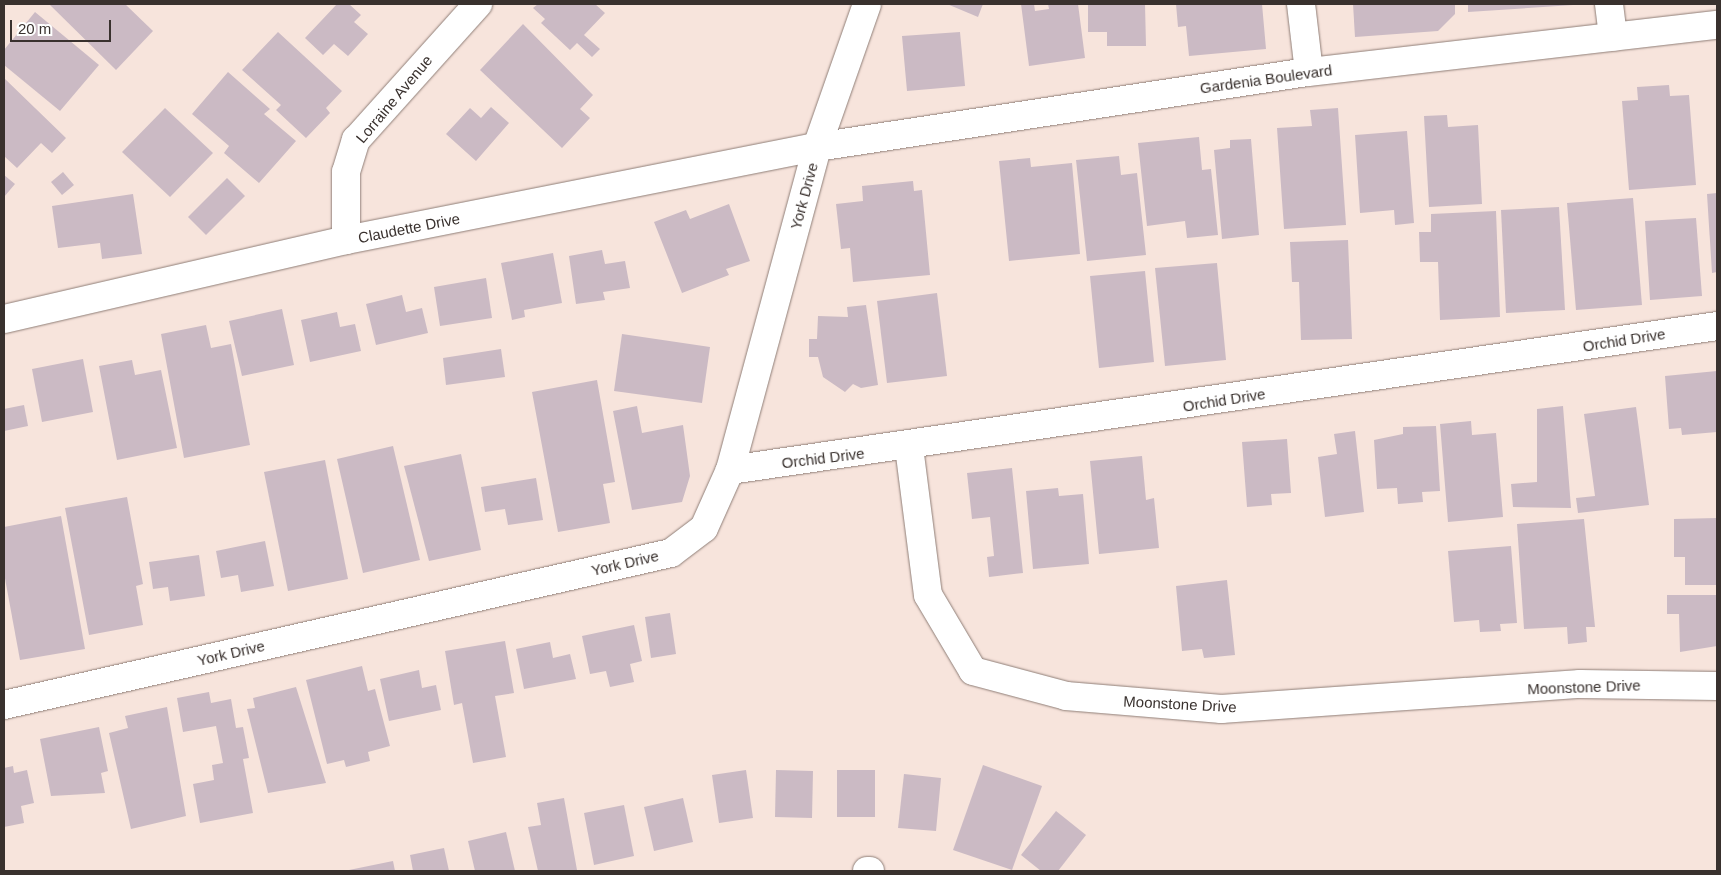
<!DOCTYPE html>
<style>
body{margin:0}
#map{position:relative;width:1721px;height:875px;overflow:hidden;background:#f7e4dc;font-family:Helvetica,sans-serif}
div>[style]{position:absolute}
.building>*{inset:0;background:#cbbac4}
.roads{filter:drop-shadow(0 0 1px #8f7e77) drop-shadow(0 0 1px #8f7e77)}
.minor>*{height:28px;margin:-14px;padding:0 14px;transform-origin:14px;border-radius:14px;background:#fff}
span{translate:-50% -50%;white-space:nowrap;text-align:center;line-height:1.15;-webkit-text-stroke:4px #fff;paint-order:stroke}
.street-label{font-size:15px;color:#39312e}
.frame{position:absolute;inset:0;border:5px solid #39312e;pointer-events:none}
.scale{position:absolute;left:10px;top:20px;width:101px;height:22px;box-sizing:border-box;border:2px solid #39312e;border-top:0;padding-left:6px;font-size:15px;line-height:18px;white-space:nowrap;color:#39312e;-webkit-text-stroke:4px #fff;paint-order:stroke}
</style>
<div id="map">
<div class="building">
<div style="clip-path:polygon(49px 4px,125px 4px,153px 31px,116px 70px)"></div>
<div style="clip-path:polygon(337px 4px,349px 4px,361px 15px,354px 22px,368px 34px,348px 56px,334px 44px,323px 55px,305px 38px)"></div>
<div style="clip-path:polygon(538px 4px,595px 4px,605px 13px,584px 35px,600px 49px,592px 57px,577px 43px,570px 50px,541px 23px,545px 19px,533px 8px)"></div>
<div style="clip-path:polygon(947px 4px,983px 4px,978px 17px)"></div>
<div style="clip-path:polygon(1021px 4px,1034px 4px,1035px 11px,1049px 9px,1048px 4px,1078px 4px,1085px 58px,1029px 66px)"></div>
<div style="clip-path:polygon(1088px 4px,1145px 4px,1146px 46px,1107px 46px,1107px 32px,1088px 32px)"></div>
<div style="clip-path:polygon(1176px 4px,1262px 4px,1266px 49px,1189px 56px,1186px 26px,1178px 27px)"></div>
<div style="clip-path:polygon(1353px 4px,1455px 4px,1455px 14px,1438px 31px,1355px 37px)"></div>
<div style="clip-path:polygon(1468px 4px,1573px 4px,1573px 5px,1468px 12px)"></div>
<div style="clip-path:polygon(35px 12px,99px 65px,60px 111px,4px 65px,4px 50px)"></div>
<div style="clip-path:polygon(523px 24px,593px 95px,580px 109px,590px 118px,562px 148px,480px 70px)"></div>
<div style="clip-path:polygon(278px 32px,342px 91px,326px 108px,330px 113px,306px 138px,276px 110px,281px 105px,242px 70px)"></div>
<div style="clip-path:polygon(960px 32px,965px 86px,907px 91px,902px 36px)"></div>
<div style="clip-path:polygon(228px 72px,270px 109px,264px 114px,296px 141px,259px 183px,224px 153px,229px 146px,192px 114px)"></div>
<div style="clip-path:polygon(4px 78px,66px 138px,52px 153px,41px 143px,17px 168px,4px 156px)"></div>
<div style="clip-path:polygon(1669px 85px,1670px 96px,1689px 95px,1696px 185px,1629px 190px,1622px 101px,1638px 100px,1637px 87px)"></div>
<div style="clip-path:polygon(491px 107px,509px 123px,476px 161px,446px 134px,470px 108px,481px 118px)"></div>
<div style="clip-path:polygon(165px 108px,213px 153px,170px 197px,122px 152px)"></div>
<div style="clip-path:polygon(1338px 108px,1346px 225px,1284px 229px,1277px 128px,1312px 126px,1310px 110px)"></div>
<div style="clip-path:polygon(1447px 115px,1448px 127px,1478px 125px,1482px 204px,1429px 207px,1424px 116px)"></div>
<div style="clip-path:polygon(1407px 131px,1414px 223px,1395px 225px,1394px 210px,1360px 213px,1355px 135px)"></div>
<div style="clip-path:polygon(1199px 137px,1202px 170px,1211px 169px,1218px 235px,1187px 238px,1185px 221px,1147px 226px,1138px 143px)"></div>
<div style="clip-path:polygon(1251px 139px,1259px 235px,1222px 239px,1214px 150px,1230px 148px,1230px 140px)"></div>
<div style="clip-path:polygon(1119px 156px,1121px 175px,1137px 173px,1146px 255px,1087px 261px,1076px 160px)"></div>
<div style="clip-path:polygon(1030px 158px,1031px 167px,1072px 163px,1080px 254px,1009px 261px,999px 161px)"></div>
<div style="clip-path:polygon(63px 172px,74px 185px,62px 195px,51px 182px)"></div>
<div style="clip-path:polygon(4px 175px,15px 184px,4px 197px)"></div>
<div style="clip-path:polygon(227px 178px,245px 196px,206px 235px,188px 217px)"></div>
<div style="clip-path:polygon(913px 181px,914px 191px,922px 190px,930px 275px,853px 282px,850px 248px,841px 249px,836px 204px,863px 201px,862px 186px)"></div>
<div style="clip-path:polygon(1717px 193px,1717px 272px,1712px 273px,1707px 194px)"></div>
<div style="clip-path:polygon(133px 194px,142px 254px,102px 259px,100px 243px,58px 248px,52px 206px)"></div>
<div style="clip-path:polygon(1633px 198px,1642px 305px,1576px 310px,1567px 203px)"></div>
<div style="clip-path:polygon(729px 204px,750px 261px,726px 269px,729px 275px,682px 293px,654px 222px,686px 210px,690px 219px)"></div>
<div style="clip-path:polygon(1559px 207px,1565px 310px,1506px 313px,1501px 210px)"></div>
<div style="clip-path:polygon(1496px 211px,1500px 317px,1440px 320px,1438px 262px,1420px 262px,1419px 232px,1431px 232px,1431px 214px)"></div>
<div style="clip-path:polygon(1696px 218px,1702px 296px,1650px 300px,1645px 221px)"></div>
<div style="clip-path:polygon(1348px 240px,1352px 339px,1301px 340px,1299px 282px,1292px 282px,1290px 242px)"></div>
<div style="clip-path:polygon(602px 250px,605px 264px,625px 261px,630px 288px,603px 292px,605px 300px,576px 304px,569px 256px)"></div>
<div style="clip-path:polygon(553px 253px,562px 303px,524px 310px,525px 317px,512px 320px,501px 263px)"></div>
<div style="clip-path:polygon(1217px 263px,1226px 360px,1165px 366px,1155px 268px)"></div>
<div style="clip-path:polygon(1145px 271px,1154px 362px,1099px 368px,1090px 276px)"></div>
<div style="clip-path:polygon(486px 278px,492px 318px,440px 326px,434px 287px)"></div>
<div style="clip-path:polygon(937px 293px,947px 376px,887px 383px,877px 301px)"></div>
<div style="clip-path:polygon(402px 295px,406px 312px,422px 308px,428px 333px,376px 345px,366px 304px)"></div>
<div style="clip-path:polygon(866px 305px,878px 385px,861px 388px,853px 384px,845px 392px,823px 377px,818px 357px,809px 357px,809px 339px,817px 339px,818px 316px,848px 317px,847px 307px)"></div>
<div style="clip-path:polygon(282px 309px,294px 365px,242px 376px,229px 321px)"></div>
<div style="clip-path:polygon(337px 312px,340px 327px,355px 324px,361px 351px,310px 362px,301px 320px)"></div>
<div style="clip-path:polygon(206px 325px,211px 348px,231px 344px,250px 445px,184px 458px,161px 334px)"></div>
<div style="clip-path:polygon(622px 334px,710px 347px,702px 403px,614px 391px)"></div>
<div style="clip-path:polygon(501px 349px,505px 377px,446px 385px,443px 358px)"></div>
<div style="clip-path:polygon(83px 359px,93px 412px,42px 422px,32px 369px)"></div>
<div style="clip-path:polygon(132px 360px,135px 375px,161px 370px,177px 448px,117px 460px,99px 366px)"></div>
<div style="clip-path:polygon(1717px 371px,1717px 432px,1682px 435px,1681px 428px,1669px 429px,1665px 376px)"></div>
<div style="clip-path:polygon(597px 380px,615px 482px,603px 484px,610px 523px,558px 532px,532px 392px)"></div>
<div style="clip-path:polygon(24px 405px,28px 426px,4px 431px,4px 409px)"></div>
<div style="clip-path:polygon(637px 406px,642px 433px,683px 425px,690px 476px,682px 502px,632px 510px,613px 411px)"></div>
<div style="clip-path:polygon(1563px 406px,1571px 508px,1513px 507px,1511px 484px,1537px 482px,1537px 409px)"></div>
<div style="clip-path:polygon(1636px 407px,1649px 505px,1578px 513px,1576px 498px,1595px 496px,1584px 414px)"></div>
<div style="clip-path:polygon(1471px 421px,1472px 435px,1496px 433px,1503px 517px,1448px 522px,1440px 424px)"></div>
<div style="clip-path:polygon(1436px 426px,1440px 491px,1422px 492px,1423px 502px,1398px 504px,1397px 488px,1377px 489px,1374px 440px,1403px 434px,1403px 427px)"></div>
<div style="clip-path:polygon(1355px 431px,1364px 512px,1325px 517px,1318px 457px,1337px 454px,1334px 434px)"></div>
<div style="clip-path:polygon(1287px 439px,1291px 493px,1271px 494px,1272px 505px,1247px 507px,1242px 442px)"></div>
<div style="clip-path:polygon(393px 446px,420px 560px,363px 573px,337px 459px)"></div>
<div style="clip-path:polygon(461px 454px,481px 550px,429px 561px,404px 466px)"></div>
<div style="clip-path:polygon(1142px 456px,1146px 500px,1154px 498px,1159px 548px,1099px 554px,1090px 461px)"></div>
<div style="clip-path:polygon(325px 460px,348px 579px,288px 591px,264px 472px)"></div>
<div style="clip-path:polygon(1012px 468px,1023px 573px,989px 577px,987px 557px,994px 556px,990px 517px,972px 519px,967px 473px)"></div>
<div style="clip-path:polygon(536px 478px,543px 520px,508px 525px,505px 509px,485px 512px,481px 487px)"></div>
<div style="clip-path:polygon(1058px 488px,1059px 496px,1083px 494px,1089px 564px,1033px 569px,1026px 491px)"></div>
<div style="clip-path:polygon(127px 497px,143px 584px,136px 586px,143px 625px,89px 635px,65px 508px)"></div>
<div style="clip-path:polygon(61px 516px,85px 649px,20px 660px,4px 573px,4px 527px)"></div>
<div style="clip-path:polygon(1717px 518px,1717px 585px,1685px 585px,1685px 557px,1674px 557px,1674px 519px)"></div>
<div style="clip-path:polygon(1584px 519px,1595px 627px,1586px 627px,1587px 642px,1568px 644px,1567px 627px,1524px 629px,1517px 524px)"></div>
<div style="clip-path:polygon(265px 541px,274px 586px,241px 592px,238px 575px,221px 578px,216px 551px)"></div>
<div style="clip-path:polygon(1511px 546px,1517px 623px,1500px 624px,1501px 631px,1480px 632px,1479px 620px,1454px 622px,1448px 551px)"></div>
<div style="clip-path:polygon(199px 555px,205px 596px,170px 601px,168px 587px,153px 589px,149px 562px)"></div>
<div style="clip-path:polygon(1227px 580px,1235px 655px,1204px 658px,1202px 649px,1182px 651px,1176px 586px)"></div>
<div style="clip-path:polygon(1667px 595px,1717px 595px,1717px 646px,1680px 652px,1679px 614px,1667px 614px)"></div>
<div style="clip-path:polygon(670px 613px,676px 654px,651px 658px,645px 617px)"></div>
<div style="clip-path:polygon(634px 625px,642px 661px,630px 664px,634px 682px,610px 687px,606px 671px,590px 674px,582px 636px)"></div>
<div style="clip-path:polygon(505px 641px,514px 693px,495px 696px,506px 757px,473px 763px,462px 703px,454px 705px,445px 651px)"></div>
<div style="clip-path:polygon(550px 642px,553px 658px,570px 654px,576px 679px,524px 689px,516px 649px)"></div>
<div style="clip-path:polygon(362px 666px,368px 691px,375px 689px,390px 746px,368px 752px,370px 761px,346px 767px,344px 760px,327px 764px,306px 680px)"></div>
<div style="clip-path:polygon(419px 670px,422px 688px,436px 685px,441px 710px,389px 721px,380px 679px)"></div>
<div style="clip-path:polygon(296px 687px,326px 783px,268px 793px,247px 709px,255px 708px,253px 698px)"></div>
<div style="clip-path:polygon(209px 692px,211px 703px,231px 699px,236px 728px,243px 727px,249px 758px,243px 759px,253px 813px,200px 823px,193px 784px,214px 780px,212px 765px,223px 763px,216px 726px,183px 732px,177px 698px)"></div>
<div style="clip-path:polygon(167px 707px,186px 816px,131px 829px,109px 733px,128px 728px,125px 716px)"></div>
<div style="clip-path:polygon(99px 727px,108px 771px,101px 773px,105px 793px,51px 796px,40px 739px)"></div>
<div style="clip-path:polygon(983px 765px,1042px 786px,1012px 870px,953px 850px)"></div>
<div style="clip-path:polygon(13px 766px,14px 773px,27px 770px,34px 803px,21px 806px,24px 823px,4px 827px,4px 768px)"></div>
<div style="clip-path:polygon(746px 770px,753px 818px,719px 823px,712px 775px)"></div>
<div style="clip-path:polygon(776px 770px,813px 771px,812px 818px,775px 817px)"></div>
<div style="clip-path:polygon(837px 770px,875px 770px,875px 817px,837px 817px)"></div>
<div style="clip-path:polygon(904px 774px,941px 778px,936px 831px,898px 828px)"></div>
<div style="clip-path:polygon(564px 798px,577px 870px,538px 871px,528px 827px,541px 825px,537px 803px)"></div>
<div style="clip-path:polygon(683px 798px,693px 842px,654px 851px,644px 807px)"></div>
<div style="clip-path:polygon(624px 805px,634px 856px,594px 865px,584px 813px)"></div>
<div style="clip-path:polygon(1056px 811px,1086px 835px,1058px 871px,1041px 871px,1021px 855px)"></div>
<div style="clip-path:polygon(506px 832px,515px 871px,475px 871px,468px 841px)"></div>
<div style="clip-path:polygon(444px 848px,449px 871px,413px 871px,410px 855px)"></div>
<div style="clip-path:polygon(393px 861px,395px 871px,349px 871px,349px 870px)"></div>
</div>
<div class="roads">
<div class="minor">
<div style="left:1301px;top:4px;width:68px;rotate:83.3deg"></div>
<div style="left:1609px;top:4px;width:33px;rotate:83deg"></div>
<div style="left:346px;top:240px;width:68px;rotate:-90deg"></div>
<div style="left:346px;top:172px;width:34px;rotate:-73deg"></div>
<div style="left:356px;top:140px;width:183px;rotate:-48.1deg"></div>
<div style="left:4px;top:319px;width:351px;rotate:-13deg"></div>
<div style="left:346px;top:240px;width:480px;rotate:-11.2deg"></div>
<div style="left:817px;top:147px;width:498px;rotate:-8.7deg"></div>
<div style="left:1309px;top:72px;width:411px;rotate:-6.6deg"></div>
<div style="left:909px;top:447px;width:149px;rotate:82.7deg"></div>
<div style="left:928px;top:595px;width:88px;rotate:59.4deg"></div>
<div style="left:973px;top:671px;width:96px;rotate:15deg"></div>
<div style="left:1066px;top:696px;width:156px;rotate:4.8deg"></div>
<div style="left:1221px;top:709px;width:360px;rotate:-4deg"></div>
<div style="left:1580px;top:684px;width:137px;rotate:0.8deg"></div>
<div style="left:730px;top:470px;width:997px;rotate:-8.3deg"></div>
<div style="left:4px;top:705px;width:684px;rotate:-12.84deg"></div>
<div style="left:671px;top:553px;width:41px;rotate:-37.1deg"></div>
<div style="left:704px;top:528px;width:64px;rotate:-65.9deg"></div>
<div style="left:730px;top:470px;width:335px;rotate:-74.9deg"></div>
<div style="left:817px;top:147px;width:151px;rotate:-70.7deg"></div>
<div style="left:867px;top:871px;width:3px"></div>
</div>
</div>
<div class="street-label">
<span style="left:1266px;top:79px;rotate:-8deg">Gardenia Boulevard</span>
<span style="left:394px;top:99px;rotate:-50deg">Lorraine Avenue</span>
<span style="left:804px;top:196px;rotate:-75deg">York Drive</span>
<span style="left:409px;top:228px;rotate:-11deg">Claudette Drive</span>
<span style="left:1624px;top:340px;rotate:-9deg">Orchid Drive</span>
<span style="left:1224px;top:400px;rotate:-9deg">Orchid Drive</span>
<span style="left:823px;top:458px;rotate:-7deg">Orchid Drive</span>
<span style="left:625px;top:563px;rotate:-13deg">York Drive</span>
<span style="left:231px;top:653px;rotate:-13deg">York Drive</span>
<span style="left:1584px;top:687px;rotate:-2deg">Moonstone Drive</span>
<span style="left:1180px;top:704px;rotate:3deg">Moonstone Drive</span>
</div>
<div class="frame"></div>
<div class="scale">20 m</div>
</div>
